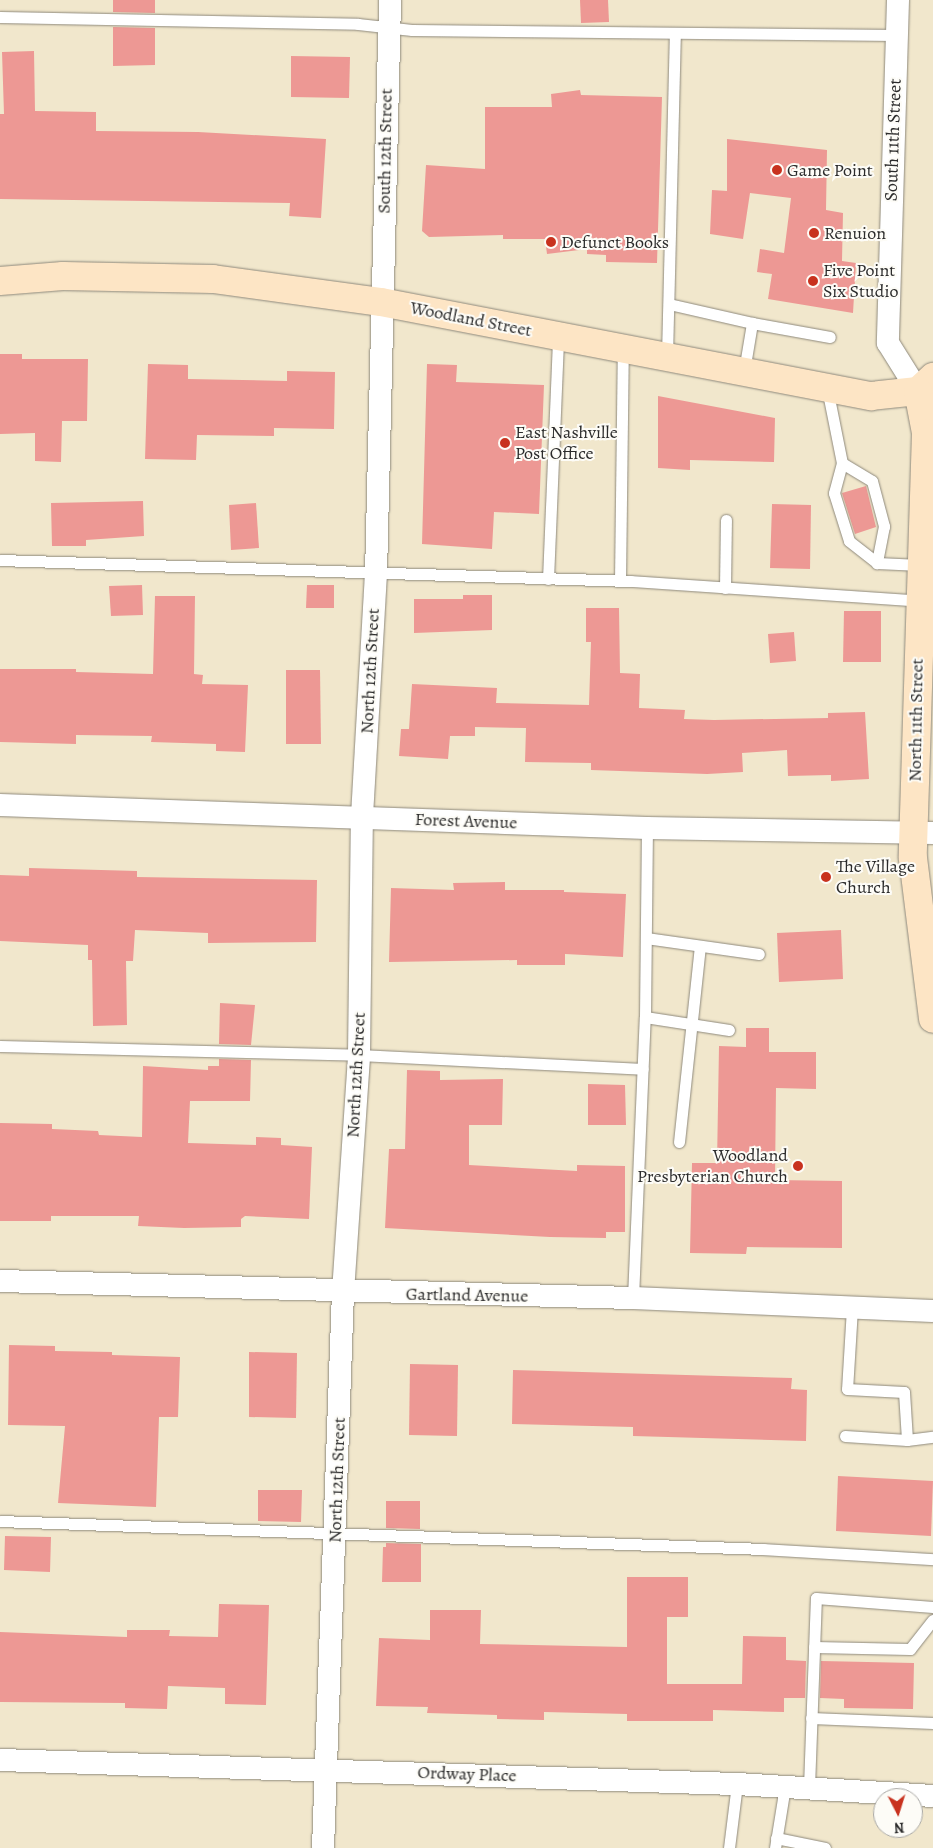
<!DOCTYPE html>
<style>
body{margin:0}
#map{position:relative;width:933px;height:1848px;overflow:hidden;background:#f1e7cc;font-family:Alegreya,serif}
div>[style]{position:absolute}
.building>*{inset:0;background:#ed9894}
.roads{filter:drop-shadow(0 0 1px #8e897c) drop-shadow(0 0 1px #8e897c)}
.lane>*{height:11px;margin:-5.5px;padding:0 5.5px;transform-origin:5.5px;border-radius:5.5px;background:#fff}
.street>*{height:22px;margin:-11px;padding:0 11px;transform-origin:11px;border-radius:11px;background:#fff}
.secondary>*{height:28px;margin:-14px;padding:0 14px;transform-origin:14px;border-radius:14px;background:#fde5c5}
.dots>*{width:14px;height:14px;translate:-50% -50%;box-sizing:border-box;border:2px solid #fdfcf7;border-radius:50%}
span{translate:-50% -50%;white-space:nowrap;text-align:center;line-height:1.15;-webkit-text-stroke:4px #fdfcf7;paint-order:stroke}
.street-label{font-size:18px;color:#2b2b2b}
.poi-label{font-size:18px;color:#2b2b2b}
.left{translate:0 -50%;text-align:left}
.right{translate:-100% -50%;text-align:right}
.north{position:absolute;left:873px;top:1788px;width:50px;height:50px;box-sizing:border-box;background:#fdfcf7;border:1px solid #a9a8a5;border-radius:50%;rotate:175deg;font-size:14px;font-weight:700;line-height:20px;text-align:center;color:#2b2b2b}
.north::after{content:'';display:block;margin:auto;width:18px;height:22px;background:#c8321e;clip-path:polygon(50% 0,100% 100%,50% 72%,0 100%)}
</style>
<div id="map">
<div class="building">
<div style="clip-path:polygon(113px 0,155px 0,155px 13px,113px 12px)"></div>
<div style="clip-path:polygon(580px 0,608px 0,609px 22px,581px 23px)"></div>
<div style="clip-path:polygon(113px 27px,155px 28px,155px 65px,113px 66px)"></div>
<div style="clip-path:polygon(34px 51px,35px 111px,96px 112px,96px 131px,198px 132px,326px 139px,321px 218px,289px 216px,290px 203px,0 199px,0 114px,4px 114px,2px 52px)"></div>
<div style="clip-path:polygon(291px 56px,350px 57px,349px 98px,291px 97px)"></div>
<div style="clip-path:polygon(580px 90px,581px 95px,662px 97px,657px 263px,606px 262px,606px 255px,587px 254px,587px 249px,547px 254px,545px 239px,503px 239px,503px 235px,429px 237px,422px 231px,426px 165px,485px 169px,485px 107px,552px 107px,551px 94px)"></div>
<div style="clip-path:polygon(727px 139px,827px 150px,826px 210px,843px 213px,842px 261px,856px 263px,853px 313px,768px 299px,772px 274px,757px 272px,760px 249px,784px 253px,791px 198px,750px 193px,743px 239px,710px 234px,712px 190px,727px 191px)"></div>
<div style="clip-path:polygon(0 354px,22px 354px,22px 359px,88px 359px,87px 421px,62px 421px,61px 462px,35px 461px,35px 433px,0 434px)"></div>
<div style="clip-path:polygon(148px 364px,188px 365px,188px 379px,287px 381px,287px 371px,335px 372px,334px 429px,274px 428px,274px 436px,197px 435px,196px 460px,145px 459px)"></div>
<div style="clip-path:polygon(427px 364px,457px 365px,456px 382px,544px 385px,539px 514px,494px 512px,492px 549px,422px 544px)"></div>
<div style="clip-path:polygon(658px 396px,775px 418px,774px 462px,690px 460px,690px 470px,658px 468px)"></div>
<div style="clip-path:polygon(866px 486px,876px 527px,855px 534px,842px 493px)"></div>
<div style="clip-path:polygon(143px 501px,144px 536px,86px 540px,86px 546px,52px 546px,51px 503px)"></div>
<div style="clip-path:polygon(256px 503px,259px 548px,231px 550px,229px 505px)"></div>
<div style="clip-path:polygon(772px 504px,811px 505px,810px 569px,770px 568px)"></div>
<div style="clip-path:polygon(142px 585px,143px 615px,111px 616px,109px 586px)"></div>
<div style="clip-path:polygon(307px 585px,334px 585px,334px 608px,306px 608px)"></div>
<div style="clip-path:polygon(463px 595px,492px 595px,492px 630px,414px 633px,414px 599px,463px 599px)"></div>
<div style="clip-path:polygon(155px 596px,195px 596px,194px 674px,203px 675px,202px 684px,248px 685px,245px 752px,216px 751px,216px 744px,151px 742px,152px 736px,76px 735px,76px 744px,0 742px,0 669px,76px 669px,76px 672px,153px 674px)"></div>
<div style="clip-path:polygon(586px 608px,619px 608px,620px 673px,640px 674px,639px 708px,685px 710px,684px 719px,714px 720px,828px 718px,828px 713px,865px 712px,869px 779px,831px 781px,831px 775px,788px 776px,787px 750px,742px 753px,743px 772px,707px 774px,591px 770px,591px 763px,525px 762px,526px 728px,475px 727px,475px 736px,450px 736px,448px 759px,399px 756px,401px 729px,409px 729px,412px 684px,497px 688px,496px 703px,589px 705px,591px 642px,586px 642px)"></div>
<div style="clip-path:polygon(844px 611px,881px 611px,881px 662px,843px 662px)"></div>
<div style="clip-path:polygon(794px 632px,796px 661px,770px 663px,768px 634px)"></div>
<div style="clip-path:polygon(286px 670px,320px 670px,321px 744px,286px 744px)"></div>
<div style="clip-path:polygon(29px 868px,137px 871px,137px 877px,317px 880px,316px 942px,208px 943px,208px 933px,135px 930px,133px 961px,126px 961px,127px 1025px,93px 1026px,92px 960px,88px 960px,88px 945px,0 941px,0 875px,29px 876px)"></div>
<div style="clip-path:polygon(505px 882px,505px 890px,564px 890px,564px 892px,626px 894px,623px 957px,565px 954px,565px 965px,517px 965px,517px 960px,389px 962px,391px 888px,454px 890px,453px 883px)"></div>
<div style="clip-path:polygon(841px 930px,843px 979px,779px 982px,777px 933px)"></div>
<div style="clip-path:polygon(220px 1003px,255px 1005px,251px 1045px,219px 1044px)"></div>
<div style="clip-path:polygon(746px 1028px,769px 1028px,769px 1052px,816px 1052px,816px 1089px,776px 1088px,775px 1180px,842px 1181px,842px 1248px,747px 1247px,746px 1254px,690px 1253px,692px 1163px,717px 1163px,719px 1046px,746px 1047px)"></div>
<div style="clip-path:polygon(219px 1059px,251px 1060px,250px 1101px,190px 1101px,188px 1143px,256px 1145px,256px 1137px,281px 1138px,281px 1145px,312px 1147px,309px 1219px,245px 1216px,241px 1219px,241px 1227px,184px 1228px,138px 1226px,139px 1216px,51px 1216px,51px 1221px,0 1221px,0 1123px,52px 1124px,52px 1129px,98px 1131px,99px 1135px,142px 1137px,143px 1066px,208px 1070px,208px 1066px,219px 1066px)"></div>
<div style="clip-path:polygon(407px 1070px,440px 1071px,440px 1080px,503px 1079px,502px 1125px,469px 1125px,469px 1165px,577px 1171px,577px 1165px,625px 1166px,625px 1232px,606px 1232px,606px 1238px,550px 1237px,385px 1228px,389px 1149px,405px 1149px)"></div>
<div style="clip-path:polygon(588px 1084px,625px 1085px,626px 1125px,588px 1125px)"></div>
<div style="clip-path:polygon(9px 1345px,55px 1346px,55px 1351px,112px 1352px,112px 1355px,180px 1357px,178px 1417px,159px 1417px,156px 1507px,58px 1503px,65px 1426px,8px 1425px)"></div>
<div style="clip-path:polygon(249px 1352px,297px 1353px,296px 1418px,249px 1417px)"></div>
<div style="clip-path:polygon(410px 1364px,458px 1365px,457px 1436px,409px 1435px)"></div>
<div style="clip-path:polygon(513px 1370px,792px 1378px,791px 1389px,807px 1390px,806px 1441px,633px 1436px,633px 1427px,512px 1424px)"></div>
<div style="clip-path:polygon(838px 1476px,933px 1481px,931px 1536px,836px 1531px)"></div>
<div style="clip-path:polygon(258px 1490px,302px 1490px,301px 1522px,258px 1521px)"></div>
<div style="clip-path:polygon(386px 1501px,420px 1501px,420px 1529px,386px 1528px)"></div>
<div style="clip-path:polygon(5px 1536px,51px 1537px,50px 1572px,4px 1570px)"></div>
<div style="clip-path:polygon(386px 1543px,421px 1544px,421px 1582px,382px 1582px,383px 1547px,386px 1547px)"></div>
<div style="clip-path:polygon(627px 1577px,688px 1577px,688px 1617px,667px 1617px,667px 1684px,742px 1684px,743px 1636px,786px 1637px,786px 1660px,806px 1661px,805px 1698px,784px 1698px,784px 1712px,713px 1710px,713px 1721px,627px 1721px,627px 1714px,544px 1712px,544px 1720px,497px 1719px,497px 1715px,427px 1713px,428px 1707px,376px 1706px,379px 1638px,430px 1640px,430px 1610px,481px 1610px,480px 1644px,627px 1647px)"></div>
<div style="clip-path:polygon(219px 1604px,269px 1605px,266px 1705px,225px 1704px,225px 1688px,168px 1686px,167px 1709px,125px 1708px,125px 1703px,0 1702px,0 1632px,127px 1637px,127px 1630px,170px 1630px,169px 1636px,218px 1637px)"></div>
<div style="clip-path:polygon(821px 1661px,914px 1663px,913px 1709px,844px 1708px,844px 1699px,820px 1698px)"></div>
</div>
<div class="roads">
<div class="lane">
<div style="left:0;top:17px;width:358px;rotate:1.1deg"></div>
<div style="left:358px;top:24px;width:54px;rotate:6.3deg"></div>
<div style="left:412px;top:30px;width:484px;rotate:0.6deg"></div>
<div style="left:669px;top:304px;width:85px;rotate:12.9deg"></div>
<div style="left:667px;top:356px;width:322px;rotate:-88.6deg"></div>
<div style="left:744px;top:371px;width:49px;rotate:-80.5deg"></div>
<div style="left:752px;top:323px;width:79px;rotate:10.2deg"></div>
<div style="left:827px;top:388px;width:76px;rotate:78.7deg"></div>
<div style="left:842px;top:463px;width:31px;rotate:105deg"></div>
<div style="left:834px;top:493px;width:50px;rotate:72.6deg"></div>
<div style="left:849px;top:541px;width:36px;rotate:38deg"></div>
<div style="left:877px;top:563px;width:43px;rotate:2.7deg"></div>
<div style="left:842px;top:463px;width:35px;rotate:31deg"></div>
<div style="left:872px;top:481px;width:47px;rotate:75.1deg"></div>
<div style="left:884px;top:526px;width:38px;rotate:101deg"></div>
<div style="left:0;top:560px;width:631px;rotate:1.91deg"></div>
<div style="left:631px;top:581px;width:292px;rotate:3.9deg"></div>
<div style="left:548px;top:579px;width:243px;rotate:-87.6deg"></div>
<div style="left:620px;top:581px;width:233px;rotate:-89.3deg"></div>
<div style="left:725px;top:588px;width:68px;rotate:-89.2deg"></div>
<div style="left:646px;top:938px;width:114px;rotate:8.1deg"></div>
<div style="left:645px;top:1017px;width:85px;rotate:8.8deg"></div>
<div style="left:0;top:1046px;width:359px;rotate:1.4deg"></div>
<div style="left:359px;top:1055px;width:284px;rotate:2.8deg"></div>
<div style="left:679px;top:1142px;width:197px;rotate:-83.9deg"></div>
<div style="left:633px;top:1298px;width:281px;rotate:-87.6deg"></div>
<div style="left:645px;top:1017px;width:189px;rotate:-89.4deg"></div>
<div style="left:852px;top:1308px;width:81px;rotate:93.5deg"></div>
<div style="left:847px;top:1389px;width:57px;rotate:3deg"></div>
<div style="left:904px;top:1392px;width:48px;rotate:86.4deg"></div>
<div style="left:907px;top:1440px;width:26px;rotate:-7deg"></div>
<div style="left:845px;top:1436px;width:62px;rotate:3.7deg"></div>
<div style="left:0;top:1521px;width:764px;rotate:2.1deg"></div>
<div style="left:763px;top:1549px;width:170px;rotate:3.4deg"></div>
<div style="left:814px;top:1647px;width:96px;rotate:1.2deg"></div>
<div style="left:910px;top:1649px;width:37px;rotate:-52deg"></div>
<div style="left:811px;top:1718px;width:122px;rotate:2.3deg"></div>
<div style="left:809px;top:1787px;width:189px;rotate:-87.9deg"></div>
<div style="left:816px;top:1598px;width:117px;rotate:4.4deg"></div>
<div style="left:776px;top:1838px;width:50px;rotate:11.5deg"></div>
<div style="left:729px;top:1848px;width:64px;rotate:-82.9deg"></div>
<div style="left:775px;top:1848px;width:63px;rotate:-80.8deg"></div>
</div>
<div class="street">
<div style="left:898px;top:0;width:343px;rotate:91.7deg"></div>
<div style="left:888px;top:343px;width:57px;rotate:58deg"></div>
<div style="left:918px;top:391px;width:14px;rotate:25deg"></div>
<div style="left:0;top:805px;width:647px;rotate:2.04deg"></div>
<div style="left:647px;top:828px;width:286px;rotate:1deg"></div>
<div style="left:0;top:1281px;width:633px;rotate:1.54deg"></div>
<div style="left:633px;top:1298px;width:300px;rotate:2.5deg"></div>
<div style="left:0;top:1760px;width:737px;rotate:1.87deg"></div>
<div style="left:737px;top:1784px;width:196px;rotate:3.5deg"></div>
<div style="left:323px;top:1848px;width:556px;rotate:-87.94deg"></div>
<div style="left:343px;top:1292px;width:238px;rotate:-86.1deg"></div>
<div style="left:359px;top:1055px;width:239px;rotate:-89.3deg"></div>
<div style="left:362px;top:816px;width:242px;rotate:-86.7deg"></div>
<div style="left:376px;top:574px;width:574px;rotate:-88.6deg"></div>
</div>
<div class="secondary">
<div style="left:0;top:281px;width:63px;rotate:-4.5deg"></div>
<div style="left:63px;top:276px;width:150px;rotate:1.1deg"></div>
<div style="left:213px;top:279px;width:170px;rotate:7.8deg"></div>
<div style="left:381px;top:302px;width:499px;rotate:10.9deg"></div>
<div style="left:871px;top:396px;width:47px;rotate:-6.1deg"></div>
<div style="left:918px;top:391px;width:21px;rotate:-43deg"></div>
<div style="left:918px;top:391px;width:43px;rotate:79.2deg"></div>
<div style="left:926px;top:433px;width:425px;rotate:91.8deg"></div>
<div style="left:913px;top:858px;width:162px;rotate:82.9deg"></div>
</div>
</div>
<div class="dots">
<div style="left:777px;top:170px;background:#c8321e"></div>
<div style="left:814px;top:233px;background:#c8321e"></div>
<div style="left:551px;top:242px;background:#c8321e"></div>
<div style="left:813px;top:281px;background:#c8321e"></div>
<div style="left:505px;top:443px;background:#c8321e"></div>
<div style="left:826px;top:877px;background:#c8321e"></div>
<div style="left:798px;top:1166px;background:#c8321e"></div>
</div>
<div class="street-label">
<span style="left:893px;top:140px;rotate:-88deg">South 11th Street</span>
<span style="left:385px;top:151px;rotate:-89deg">South 12th Street</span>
<span style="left:471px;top:319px;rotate:11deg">Woodland Street</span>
<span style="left:370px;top:671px;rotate:-87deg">North 12th Street</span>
<span style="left:916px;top:720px;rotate:-89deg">North 11th Street</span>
<span style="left:466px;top:821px;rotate:2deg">Forest Avenue</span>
<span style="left:356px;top:1075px;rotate:-87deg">North 12th Street</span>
<span style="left:467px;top:1295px;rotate:1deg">Gartland Avenue</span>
<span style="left:337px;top:1480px;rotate:-88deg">North 12th Street</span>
<span style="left:467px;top:1774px;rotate:2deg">Ordway Place</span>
</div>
<div class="poi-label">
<span class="left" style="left:787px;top:170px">Game Point</span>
<span class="left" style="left:824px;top:233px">Renuion</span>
<span class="left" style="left:561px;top:242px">Defunct Books</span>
<span class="left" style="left:823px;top:281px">Five Point<br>Six Studio</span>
<span class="left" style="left:515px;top:443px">East Nashville<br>Post Office</span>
<span class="left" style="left:836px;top:877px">The Village<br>Church</span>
<span class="right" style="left:788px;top:1166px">Woodland<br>Presbyterian Church</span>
</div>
<div class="north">N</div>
</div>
